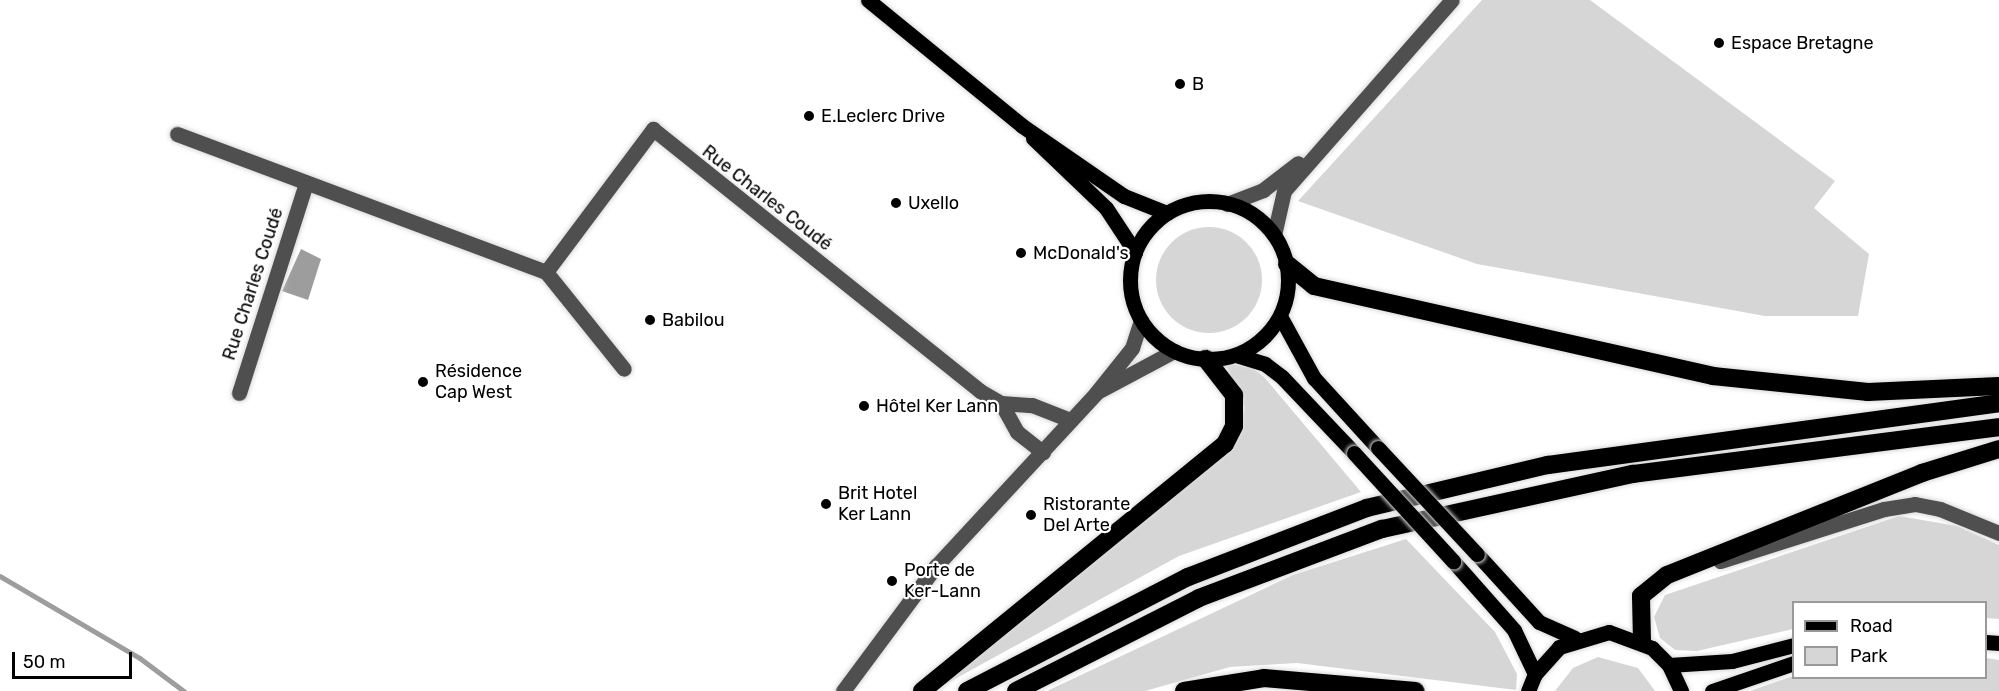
<!DOCTYPE html>
<meta charset="utf-8">
<style>
body{margin:0}
#map{position:relative;width:1999px;height:691px;overflow:hidden;background:#fff;font-family:Rubik,sans-serif}
div>[style]{position:absolute}
.green>*{inset:0;background:#d6d6d6}
.round{border-radius:50%}
.water>*{inset:0;background:#9d9d9d}
.stream>*{height:4.5px;margin:-2.25px;padding:0 2.25px;transform-origin:2.25px;border-radius:2.25px;background:#9d9d9d}
.roads{filter:drop-shadow(0 0 2px #dbdbdb) drop-shadow(0 0 2px #dbdbdb)}
.minor>*{height:15px;margin:-7.5px;padding:0 7.5px;transform-origin:7.5px;border-radius:7.5px;background:#4f4f4f}
.major>*{height:15px;margin:-7.5px;padding:0 7.5px;transform-origin:7.5px;border-radius:7.5px;background:#000}
.major>.ring{margin:-7.5px;padding:0;box-sizing:content-box;background:none;border:15px solid #000;border-radius:50%}
.highway>*{height:18px;margin:-9px;padding:0 9px;transform-origin:9px;border-radius:9px;background:#000}
.bridges{filter:drop-shadow(0 0 2px #dbdbdb) drop-shadow(0 0 2px #dbdbdb)}
.major-bridge>*{height:15px;margin:-7.5px;padding:0 7.5px;transform-origin:7.5px;border-radius:7.5px;background:#000}
.dots>*{width:16px;height:16px;translate:-50% -50%;box-sizing:border-box;border:3px solid #fff;border-radius:50%}
span{translate:-50% -50%;white-space:nowrap;text-align:center;line-height:1.15;-webkit-text-stroke:4.5px #fff;paint-order:stroke}
.poi-label{font-size:18px;color:#000}
.left{translate:0 -50%;text-align:left}
.street-label{font-size:18px;color:#000}
.legend{position:absolute;left:1792px;top:601px;width:195px;height:78px;box-sizing:border-box;background:#fff;border:2px solid #999;margin:0;padding:8px 10px;list-style:none;font-size:18px;color:#000}
.legend li{display:flex;align-items:center;gap:12px;height:30px}
.legend b{width:30px;border:2px solid #999}
.scale{position:absolute;left:12px;top:652px;width:120px;height:27px;box-sizing:border-box;border:3px solid #000;border-top:0;padding-left:8px;font-size:18px;line-height:21px;white-space:nowrap;color:#000;-webkit-text-stroke:4px #fff;paint-order:stroke}
</style>
<div id="map">
<div class="green">
<div style="clip-path:polygon(1482px 0,1590px 0,1835px 181px,1814px 208px,1869px 254px,1858px 316px,1765px 316px,1477px 264px,1298px 201px)"></div>
<div class="round" style="left:1156px;top:227px;width:106px;height:106px"></div>
<div style="clip-path:polygon(1225px 363px,1252px 368px,1264px 377px,1361px 492px,1179px 556px,933px 691px,1231px 451px,1245px 408px)"></div>
<div style="clip-path:polygon(1899px 516px,1957px 526px,1999px 545px,1999px 619px,1986px 618px,1986px 602px,1794px 602px,1793px 629px,1697px 651px,1675px 650px,1660px 638px,1654px 617px,1665px 595px)"></div>
<div style="clip-path:polygon(1406px 539px,1495px 632px,1517px 674px,1516px 690px,1297px 663px,1230px 667px,1145px 691px,1047px 691px,1293px 575px)"></div>
<div style="clip-path:polygon(1598px 657px,1638px 668px,1655px 691px,1555px 691px,1573px 668px)"></div>
<div style="clip-path:polygon(1986px 658px,1999px 660px,1999px 691px,1750px 691px,1793px 676px,1986px 678px)"></div>
</div>
<div class="water">
<div style="clip-path:polygon(301px 249px,321px 259px,308px 300px,282px 291px)"></div>
</div>
<div class="stream">
<div style="left:0;top:576px;width:162px;rotate:30.4deg"></div>
<div style="left:140px;top:658px;width:55px;rotate:36.9deg"></div>
</div>
<div class="roads">
<div class="minor">
<div style="left:177px;top:134px;width:394px;rotate:20.5deg"></div>
<div style="left:546px;top:272px;width:124px;rotate:51.2deg"></div>
<div style="left:1227px;top:204px;width:39px;rotate:-21deg"></div>
<div style="left:1263px;top:190px;width:44px;rotate:-37.6deg"></div>
<div style="left:1274px;top:235px;width:45px;rotate:-77.2deg"></div>
<div style="left:1284px;top:191px;width:254px;rotate:-48.7deg"></div>
<div style="left:546px;top:272px;width:179px;rotate:-53.2deg"></div>
<div style="left:653px;top:129px;width:419px;rotate:38.7deg"></div>
<div style="left:980px;top:391px;width:24px;rotate:30deg"></div>
<div style="left:1001px;top:403px;width:31px;rotate:4deg"></div>
<div style="left:1032px;top:405px;width:41px;rotate:21.5deg"></div>
<div style="left:1101px;top:390px;width:83px;rotate:-28.1deg"></div>
<div style="left:239px;top:393px;width:217px;rotate:-72.3deg"></div>
<div style="left:1001px;top:403px;width:33px;rotate:61deg"></div>
<div style="left:1017px;top:432px;width:33px;rotate:38deg"></div>
<div style="left:1720px;top:561px;width:172px;rotate:-17.6deg"></div>
<div style="left:1884px;top:509px;width:31px;rotate:-9deg"></div>
<div style="left:1915px;top:504px;width:25px;rotate:11deg"></div>
<div style="left:1940px;top:509px;width:64px;rotate:22.1deg"></div>
<div style="left:843px;top:691px;width:156px;rotate:-53.4deg"></div>
<div style="left:936px;top:566px;width:236px;rotate:-47.2deg"></div>
<div style="left:1096px;top:393px;width:58px;rotate:-51.3deg"></div>
<div style="left:1132px;top:348px;width:29px;rotate:-72deg"></div>
</div>
<div class="major">
<div style="left:868px;top:0;width:198px;rotate:39.2deg"></div>
<div style="left:1021px;top:125px;width:125px;rotate:34.6deg"></div>
<div style="left:1124px;top:196px;width:46px;rotate:21.6deg"></div>
<div style="left:1033px;top:138px;width:101px;rotate:43.8deg"></div>
<div style="left:1106px;top:208px;width:53px;rotate:56.6deg"></div>
<div class="ring" style="left:1130px;top:201px;width:143px;height:143px"></div>
<div style="left:1280px;top:316px;width:71px;rotate:61.3deg"></div>
<div style="left:1314px;top:378px;width:95px;rotate:47.6deg"></div>
<div style="left:1236px;top:355px;width:30px;rotate:17deg"></div>
<div style="left:1265px;top:364px;width:21px;rotate:37deg"></div>
<div style="left:1282px;top:377px;width:105px;rotate:46.5deg"></div>
<div style="left:1477px;top:554px;width:92px;rotate:47.6deg"></div>
<div style="left:1539px;top:622px;width:39px;rotate:24deg"></div>
<div style="left:1453px;top:561px;width:92px;rotate:48.5deg"></div>
<div style="left:1514px;top:630px;width:49px;rotate:64.5deg"></div>
<div style="left:1986px;top:642px;width:13px;rotate:4deg"></div>
<div style="left:1669px;top:665px;width:63px;rotate:-3.6deg"></div>
<div style="left:1732px;top:661px;width:64px;rotate:-14.5deg"></div>
<div style="left:1528px;top:691px;width:18px;rotate:-68deg"></div>
<div style="left:1535px;top:674px;width:36px;rotate:-48deg"></div>
<div style="left:1559px;top:647px;width:52px;rotate:-16.7deg"></div>
<div style="left:1609px;top:632px;width:46px;rotate:20.4deg"></div>
<div style="left:1652px;top:648px;width:24px;rotate:45deg"></div>
<div style="left:1669px;top:665px;width:29px;rotate:65deg"></div>
<div style="left:1712px;top:691px;width:87px;rotate:-18.9deg"></div>
</div>
<div class="highway">
<div style="left:1287px;top:264px;width:35px;rotate:39deg"></div>
<div style="left:1314px;top:286px;width:409px;rotate:12.7deg"></div>
<div style="left:1713px;top:376px;width:156px;rotate:5.9deg"></div>
<div style="left:1868px;top:392px;width:131px;rotate:-2.6deg"></div>
<div style="left:1642px;top:641px;width:45px;rotate:-91.3deg"></div>
<div style="left:1641px;top:596px;width:33px;rotate:-39deg"></div>
<div style="left:1667px;top:575px;width:275px;rotate:-21.8deg"></div>
<div style="left:1922px;top:473px;width:81px;rotate:-17.3deg"></div>
<div style="left:922px;top:691px;width:391px;rotate:-39.2deg"></div>
<div style="left:1225px;top:444px;width:20px;rotate:-63deg"></div>
<div style="left:1234px;top:426px;width:31px;rotate:-90deg"></div>
<div style="left:1234px;top:395px;width:46px;rotate:-127.9deg"></div>
<div style="left:967px;top:691px;width:249px;rotate:-27.3deg"></div>
<div style="left:1188px;top:577px;width:192px;rotate:-21.1deg"></div>
<div style="left:1367px;top:508px;width:186px;rotate:-13.4deg"></div>
<div style="left:1548px;top:465px;width:455px;rotate:-7.8deg"></div>
<div style="left:1016px;top:691px;width:205px;rotate:-26.9deg"></div>
<div style="left:1199px;top:598px;width:196px;rotate:-20.7deg"></div>
<div style="left:1382px;top:529px;width:257px;rotate:-12.4deg"></div>
<div style="left:1633px;top:474px;width:369px;rotate:-7.3deg"></div>
<div style="left:1184px;top:691px;width:81px;rotate:-9.2deg"></div>
<div style="left:1264px;top:678px;width:152px;rotate:4.9deg"></div>
</div>
</div>
<div class="bridges">
<div class="major-bridge">
<div style="left:1378px;top:448px;width:145px;rotate:47deg"></div>
<div style="left:1354px;top:453px;width:147px;rotate:47.5deg"></div>
</div>
</div>
<div class="dots">
<div style="left:1719px;top:43px;background:#000"></div>
<div style="left:1180px;top:84px;background:#000"></div>
<div style="left:809px;top:116px;background:#000"></div>
<div style="left:896px;top:203px;background:#000"></div>
<div style="left:1021px;top:253px;background:#000"></div>
<div style="left:650px;top:320px;background:#000"></div>
<div style="left:423px;top:382px;background:#000"></div>
<div style="left:864px;top:406px;background:#000"></div>
<div style="left:826px;top:504px;background:#000"></div>
<div style="left:1031px;top:515px;background:#000"></div>
<div style="left:892px;top:581px;background:#000"></div>
</div>
<div class="poi-label">
<span class="left" style="left:1731px;top:43px">Espace Bretagne</span>
<span class="left" style="left:1192px;top:84px">B</span>
<span class="left" style="left:821px;top:116px">E.Leclerc Drive</span>
<span class="left" style="left:908px;top:203px">Uxello</span>
<span class="left" style="left:1033px;top:253px">McDonald's</span>
<span class="left" style="left:662px;top:320px">Babilou</span>
<span class="left" style="left:435px;top:382px">Résidence<br>Cap West</span>
<span class="left" style="left:876px;top:406px">Hôtel Ker Lann</span>
<span class="left" style="left:838px;top:504px">Brit Hotel<br>Ker Lann</span>
<span class="left" style="left:1043px;top:515px">Ristorante<br>Del Arte</span>
<span class="left" style="left:904px;top:581px">Porte de<br>Ker-Lann</span>
</div>
<div class="street-label">
<span style="left:767px;top:198px;rotate:38deg">Rue Charles Coudé</span>
<span style="left:253px;top:284px;rotate:-72deg">Rue Charles Coudé</span>
</div>
<ul class="legend">
<li><b style="height:8px;background:#000"></b>Road</li>
<li><b style="height:16px;background:#d6d6d6"></b>Park</li>
</ul>
<div class="scale">50 m</div>
</div>
